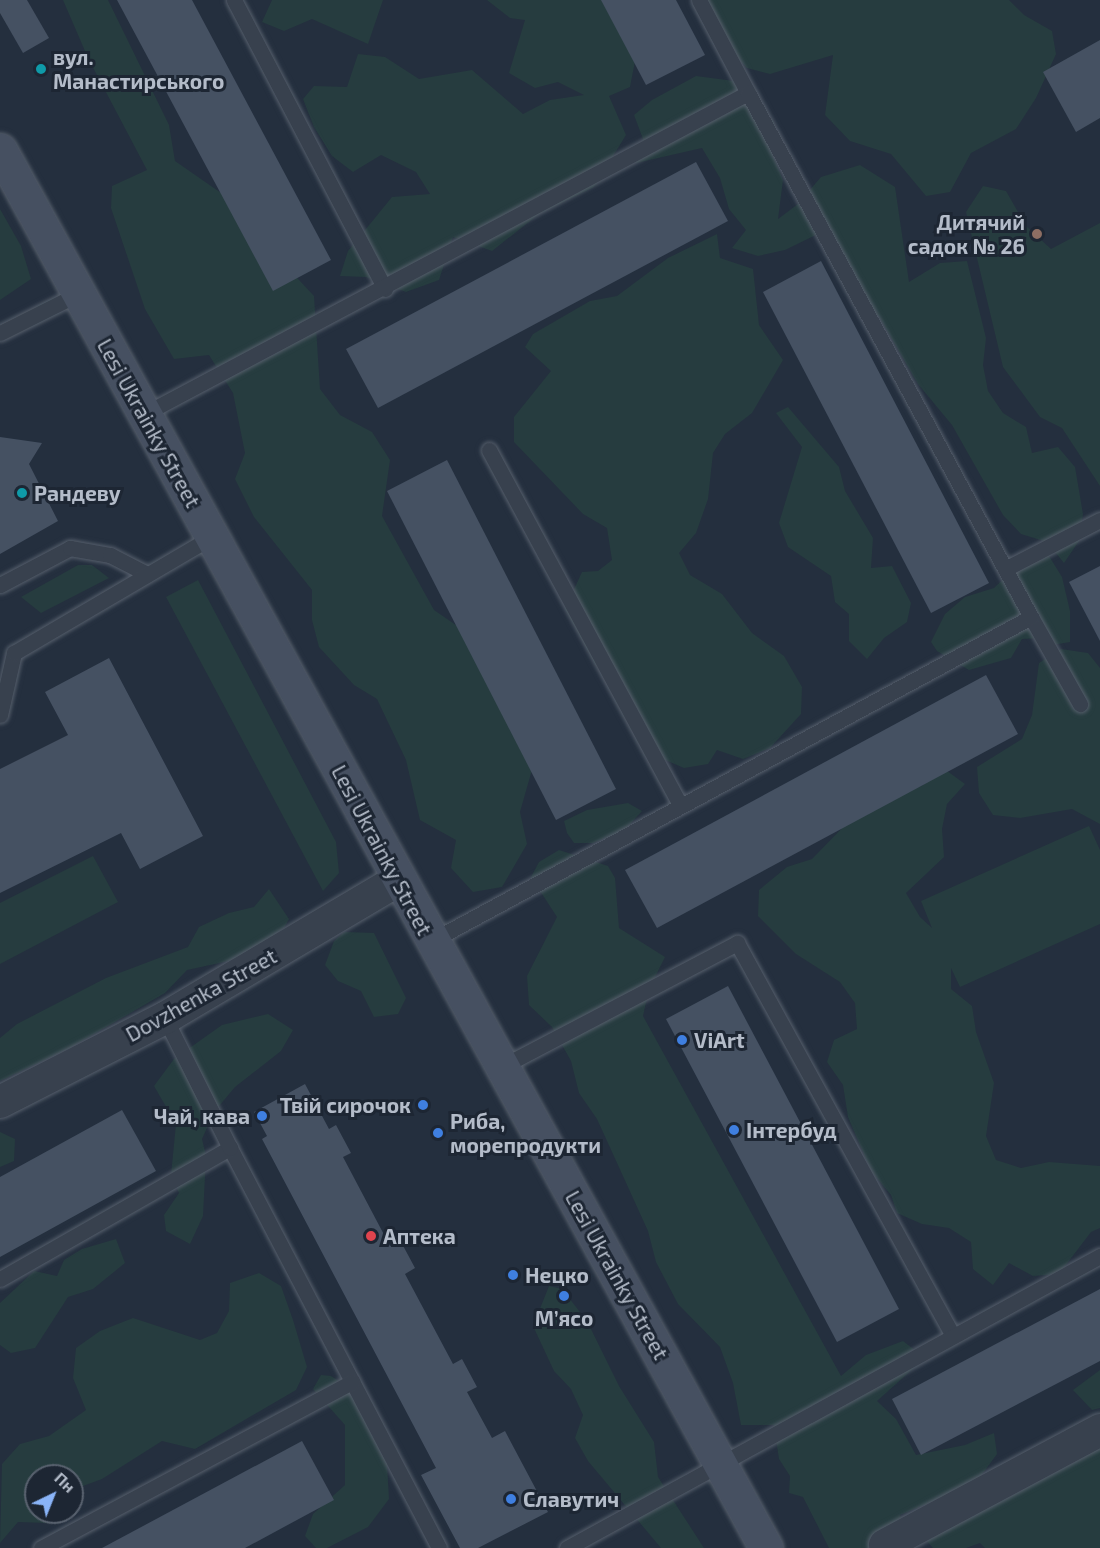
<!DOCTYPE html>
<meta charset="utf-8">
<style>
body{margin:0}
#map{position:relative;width:1100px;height:1548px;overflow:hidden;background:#242f3e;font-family:"Exo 2",sans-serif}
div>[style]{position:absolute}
.green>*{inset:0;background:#263c3f}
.building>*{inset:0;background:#455162}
.roads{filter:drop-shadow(0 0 2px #565f6c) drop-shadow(0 0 2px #565f6c)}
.lane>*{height:15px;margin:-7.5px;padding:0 7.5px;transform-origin:7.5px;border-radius:7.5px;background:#38414e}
.street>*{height:32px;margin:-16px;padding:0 16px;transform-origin:16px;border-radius:16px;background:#38414e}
.secondary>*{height:33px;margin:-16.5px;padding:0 16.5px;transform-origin:16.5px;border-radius:16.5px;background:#465061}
.dots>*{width:16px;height:16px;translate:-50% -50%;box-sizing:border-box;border:3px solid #1d2633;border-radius:50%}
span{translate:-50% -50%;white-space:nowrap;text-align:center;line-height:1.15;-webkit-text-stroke:6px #1d2633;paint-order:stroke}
.poi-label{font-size:21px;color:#b4bcc9;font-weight:700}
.left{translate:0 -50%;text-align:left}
.right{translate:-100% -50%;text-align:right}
.street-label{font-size:21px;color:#b4bcc9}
.north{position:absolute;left:24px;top:1464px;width:60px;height:60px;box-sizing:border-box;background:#1d2633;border:2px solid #59626f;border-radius:50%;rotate:43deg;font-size:16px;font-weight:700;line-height:24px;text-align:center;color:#b4bcc9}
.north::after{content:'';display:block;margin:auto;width:21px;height:27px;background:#8ab4f8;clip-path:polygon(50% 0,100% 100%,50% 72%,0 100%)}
</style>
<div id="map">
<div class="green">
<div style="clip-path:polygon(63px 0,108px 0,169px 125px,175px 161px,237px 204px,273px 252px,314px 296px,320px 389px,340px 415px,372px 432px,390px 460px,382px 516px,434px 610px,469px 634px,537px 752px,520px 812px,527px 844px,502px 887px,473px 892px,451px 868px,456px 840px,420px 820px,406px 760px,377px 699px,354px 685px,319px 647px,312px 620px,312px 590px,254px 517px,235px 479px,245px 453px,233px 393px,209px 355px,174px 359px,145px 309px,111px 208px,112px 186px,147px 170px,88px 58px)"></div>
<div style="clip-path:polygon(272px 0,383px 0,368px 44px,312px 19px,284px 31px,262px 22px)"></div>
<div style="clip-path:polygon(487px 0,606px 0,637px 51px,630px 87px,609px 96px,626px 135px,594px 187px,539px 214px,492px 251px,453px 237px,439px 280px,406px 292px,366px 277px,340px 276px,348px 251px,392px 197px,430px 194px,416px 172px,381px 155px,353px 172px,332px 156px,314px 127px,303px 99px,314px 86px,347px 87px,358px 54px,385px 57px,419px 79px,472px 70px,523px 114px,550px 100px,584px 95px,558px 82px,535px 88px,509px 73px,525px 20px,510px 18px)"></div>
<div style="clip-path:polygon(698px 0,1009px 0,1024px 15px,1052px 31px,1056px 54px,1036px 98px,1016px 129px,971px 153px,950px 192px,926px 196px,891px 154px,850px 141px,825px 115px,833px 55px,770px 74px,747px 68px,721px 41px)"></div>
<div style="clip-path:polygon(696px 76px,734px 81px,774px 122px,770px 148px,783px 180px,778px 219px,798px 204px,821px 177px,860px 165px,895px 187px,909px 282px,940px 263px,967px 261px,986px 338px,983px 365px,988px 391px,1003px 413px,1026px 427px,1032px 453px,1058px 447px,1075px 467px,1083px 514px,1079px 541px,1064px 563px,1047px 542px,1021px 534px,1003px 515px,952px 425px,918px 384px,879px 317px,841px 281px,822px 232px,785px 250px,758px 256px,732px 248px,746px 230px,729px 209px,720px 178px,702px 148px,636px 163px,643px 139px,634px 115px,652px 100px)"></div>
<div style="clip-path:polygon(983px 186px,1006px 191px,1026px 226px,1051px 249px,1100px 223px,1100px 486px,1062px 428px,1040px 417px,1003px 367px,966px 212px)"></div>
<div style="clip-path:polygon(0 209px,21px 246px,31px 279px,0 300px)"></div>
<div style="clip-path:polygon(717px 234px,720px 258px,753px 269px,759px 325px,783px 360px,752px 413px,725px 434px,713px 453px,708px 499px,696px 533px,679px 553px,690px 575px,722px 594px,752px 633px,784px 656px,802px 687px,801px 714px,770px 748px,743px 759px,717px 750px,708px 764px,684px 768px,649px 753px,619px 695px,595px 664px,565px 609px,582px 572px,598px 571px,612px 560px,607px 528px,583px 514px,514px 442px,514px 417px,551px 371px,525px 347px,533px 334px,590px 301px,617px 296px,668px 258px)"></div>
<div style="clip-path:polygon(788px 407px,839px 467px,845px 491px,873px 538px,871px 568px,892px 566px,911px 603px,907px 622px,884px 638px,867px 659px,849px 641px,849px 614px,835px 602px,831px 576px,788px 547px,779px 523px,802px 447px,776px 413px)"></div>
<div style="clip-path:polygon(1044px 548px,1062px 577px,1070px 611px,1070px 642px,1052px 645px,1042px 638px,1022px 639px,1011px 658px,969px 670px,937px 651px,931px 642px,945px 614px,965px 597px,994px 588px,1022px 561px)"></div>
<div style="clip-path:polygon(78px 565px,92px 565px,109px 578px,41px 613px,21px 597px)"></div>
<div style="clip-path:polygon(198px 580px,336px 842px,339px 873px,323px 891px,166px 597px)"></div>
<div style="clip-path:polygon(1061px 649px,1088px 653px,1100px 668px,1100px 824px,1072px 809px,1020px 818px,993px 815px,979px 793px,977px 767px,1022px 739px,1032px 715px,1039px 663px)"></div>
<div style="clip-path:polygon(943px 768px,965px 784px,947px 804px,942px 829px,944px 857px,906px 893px,920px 917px,932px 928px,921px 901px,1089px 826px,1100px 850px,1100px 924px,960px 987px,951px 968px,951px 989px,972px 1006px,976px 1032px,994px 1083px,986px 1136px,996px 1160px,1021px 1168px,1049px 1162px,1100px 1166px,1100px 1228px,1091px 1232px,1059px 1274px,1033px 1276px,1009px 1263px,993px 1285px,973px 1269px,971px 1242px,949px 1228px,922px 1224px,897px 1213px,891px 1195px,871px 1171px,848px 1117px,843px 1085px,827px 1062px,834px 1040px,857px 1029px,855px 1003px,840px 982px,796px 954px,758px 916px,759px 890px,787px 867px,812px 859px,850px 820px,923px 785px)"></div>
<div style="clip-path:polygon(628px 803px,642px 811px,624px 831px,593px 843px,574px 843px,567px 833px,564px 821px,587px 810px)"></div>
<div style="clip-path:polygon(559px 850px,608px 866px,615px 878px,619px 928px,665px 957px,649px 989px,643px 1016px,841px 1376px,866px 1355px,903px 1341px,925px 1358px,877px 1401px,896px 1419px,916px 1455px,965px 1445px,994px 1433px,997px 1454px,975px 1484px,900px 1515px,908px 1548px,829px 1548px,803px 1497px,789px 1493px,790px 1476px,779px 1459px,774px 1425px,741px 1425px,733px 1383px,720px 1347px,678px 1304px,656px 1262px,648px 1231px,597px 1119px,579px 1093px,571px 1061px,552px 1027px,529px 1005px,527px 976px,557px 917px,531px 877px,539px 862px)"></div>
<div style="clip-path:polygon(93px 856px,118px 902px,0 964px,0 903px)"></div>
<div style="clip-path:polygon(269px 889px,289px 919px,284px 928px,238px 959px,187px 970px,165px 993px,68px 1049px,0 1081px,0 1038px,17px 1024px,106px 978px,188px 947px,199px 927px,229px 913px,254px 907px)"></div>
<div style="clip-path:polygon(344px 932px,374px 933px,406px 998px,398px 1014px,374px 1017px,361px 991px,338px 981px,325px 965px,334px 941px)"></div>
<div style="clip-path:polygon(268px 1014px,293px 1030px,281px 1051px,235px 1087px,214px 1112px,202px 1139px,206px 1156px,203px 1216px,190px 1244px,166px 1231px,164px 1215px,179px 1193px,171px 1175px,176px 1124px,154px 1086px,174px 1059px,222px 1025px)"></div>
<div style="clip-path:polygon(0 1132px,15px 1139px,14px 1161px,0 1167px)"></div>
<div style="clip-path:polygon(116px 1239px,125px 1263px,93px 1289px,68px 1297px,35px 1348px,11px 1353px,0 1345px,0 1303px,34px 1271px,57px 1276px,64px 1260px,82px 1249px)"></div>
<div style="clip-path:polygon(259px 1273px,281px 1286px,293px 1320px,307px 1367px,296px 1390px,195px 1449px,162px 1441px,102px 1479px,72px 1490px,72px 1476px,36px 1476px,36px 1512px,47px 1512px,48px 1523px,18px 1522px,0 1543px,2px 1464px,20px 1444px,49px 1436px,86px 1410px,73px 1378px,76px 1348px,100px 1331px,133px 1318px,200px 1340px,217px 1333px,229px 1311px,230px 1283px)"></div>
<div style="clip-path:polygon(549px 1286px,562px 1289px,587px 1321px,619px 1386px,654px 1442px,658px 1477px,704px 1548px,661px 1548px,588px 1461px,575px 1438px,583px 1415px,571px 1389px,554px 1371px,533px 1326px)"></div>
<div style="clip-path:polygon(1100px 1370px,1100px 1408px,1092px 1410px,1073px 1390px)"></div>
<div style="clip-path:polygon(321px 1375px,331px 1376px,358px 1394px,387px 1463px,389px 1499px,368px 1527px,327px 1548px,316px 1548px,305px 1536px,313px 1514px,345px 1485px,345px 1425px,313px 1389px)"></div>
<div style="clip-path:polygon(1100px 1421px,1100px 1548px,985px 1548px,980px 1543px,966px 1548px,933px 1548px,924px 1538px)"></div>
</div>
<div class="building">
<div style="clip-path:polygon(0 0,27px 0,49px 38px,23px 53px,0 13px)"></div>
<div style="clip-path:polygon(117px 0,192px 0,331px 260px,273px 291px)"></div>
<div style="clip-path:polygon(601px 0,676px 0,705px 55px,646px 85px)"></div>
<div style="clip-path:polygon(1100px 40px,1100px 118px,1076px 132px,1043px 72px)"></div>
<div style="clip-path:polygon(696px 162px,728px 221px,378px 408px,346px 349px)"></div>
<div style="clip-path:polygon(821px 261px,989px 583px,931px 613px,763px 292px)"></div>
<div style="clip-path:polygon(0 437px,42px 443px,29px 464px,58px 521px,0 554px)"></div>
<div style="clip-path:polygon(447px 460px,616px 789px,556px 820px,387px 491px)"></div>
<div style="clip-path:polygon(1100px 566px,1100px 641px,1069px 582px)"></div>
<div style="clip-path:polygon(109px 658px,203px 836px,140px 869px,121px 833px,0 893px,0 769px,68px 735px,45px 692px)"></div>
<div style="clip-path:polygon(986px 675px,1018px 734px,657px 928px,625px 870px)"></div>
<div style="clip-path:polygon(728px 986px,899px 1309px,837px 1342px,666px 1019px)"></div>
<div style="clip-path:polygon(305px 1084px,329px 1129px,336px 1125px,351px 1153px,343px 1157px,390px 1246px,400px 1240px,415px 1268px,405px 1274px,453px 1364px,462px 1359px,477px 1387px,467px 1392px,492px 1438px,505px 1431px,548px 1512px,478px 1548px,460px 1548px,421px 1475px,436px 1468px,262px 1139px,267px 1136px,254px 1112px)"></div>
<div style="clip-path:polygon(122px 1110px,156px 1171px,0 1257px,0 1177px)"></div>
<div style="clip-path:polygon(1100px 1289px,1100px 1361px,921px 1455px,892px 1399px)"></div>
<div style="clip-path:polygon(302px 1441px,334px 1500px,245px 1548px,102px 1548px)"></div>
</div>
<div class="roads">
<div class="lane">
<div style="left:234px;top:0;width:326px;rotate:62.4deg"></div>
<div style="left:0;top:333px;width:87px;rotate:-26.6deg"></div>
<div style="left:144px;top:414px;width:684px;rotate:-27.99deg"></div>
<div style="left:748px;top:93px;width:105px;rotate:-117.8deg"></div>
<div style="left:489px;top:450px;width:404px;rotate:61.7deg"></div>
<div style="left:1005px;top:569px;width:107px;rotate:-27.3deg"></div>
<div style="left:0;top:585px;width:79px;rotate:-27.9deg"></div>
<div style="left:70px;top:548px;width:41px;rotate:9.9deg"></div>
<div style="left:110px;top:555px;width:42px;rotate:27.2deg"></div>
<div style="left:1031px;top:617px;width:100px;rotate:60.6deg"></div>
<div style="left:0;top:715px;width:64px;rotate:-77.3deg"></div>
<div style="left:14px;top:653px;width:229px;rotate:-30.4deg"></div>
<div style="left:431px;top:941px;width:682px;rotate:-28.37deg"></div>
<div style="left:1031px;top:617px;width:596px;rotate:-118.37deg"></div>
<div style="left:501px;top:1067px;width:267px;rotate:-27.7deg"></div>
<div style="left:737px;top:943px;width:446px;rotate:61.2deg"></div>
<div style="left:230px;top:1148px;width:451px;rotate:62.4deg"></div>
<div style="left:0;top:1279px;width:265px;rotate:-29.7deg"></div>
<div style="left:230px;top:1148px;width:145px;rotate:-116.6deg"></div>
<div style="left:41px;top:1548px;width:353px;rotate:-28.1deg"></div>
<div style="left:567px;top:1548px;width:608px;rotate:-28.72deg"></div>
</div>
<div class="street">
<div style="left:0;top:1102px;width:185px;rotate:-27deg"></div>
<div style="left:165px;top:1018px;width:271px;rotate:-30.6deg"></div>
<div style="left:885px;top:1545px;width:244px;rotate:-28.1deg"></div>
</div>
<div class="secondary">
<div style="left:0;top:150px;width:1594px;rotate:61.28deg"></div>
</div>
</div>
<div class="dots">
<div style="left:41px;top:69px;background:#0f9aa8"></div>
<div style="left:1037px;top:234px;background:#8d6e63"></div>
<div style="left:22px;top:493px;background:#0f9aa8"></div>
<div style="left:682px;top:1040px;background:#3f7fe0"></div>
<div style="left:423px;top:1105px;background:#3f7fe0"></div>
<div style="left:262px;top:1116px;background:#3f7fe0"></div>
<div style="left:734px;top:1130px;background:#3f7fe0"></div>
<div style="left:438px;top:1133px;background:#3f7fe0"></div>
<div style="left:371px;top:1236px;background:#e0444e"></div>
<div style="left:513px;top:1275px;background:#3f7fe0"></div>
<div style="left:564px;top:1296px;background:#3f7fe0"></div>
<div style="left:511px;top:1499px;background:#3f7fe0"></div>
</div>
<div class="poi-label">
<span class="left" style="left:53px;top:69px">вул.<br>Манастирського</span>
<span class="right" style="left:1025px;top:234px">Дитячий<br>садок № 26</span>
<span class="left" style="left:34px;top:493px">Рандеву</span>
<span class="left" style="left:694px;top:1040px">ViArt</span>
<span class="right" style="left:411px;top:1105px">Твій сирочок</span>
<span class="right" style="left:250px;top:1116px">Чай, кава</span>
<span class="left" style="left:450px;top:1133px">Риба,<br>морепродукти</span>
<span class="left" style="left:746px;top:1130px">Інтербуд</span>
<span class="left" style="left:383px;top:1236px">Аптека</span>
<span class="left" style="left:525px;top:1275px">Нецко</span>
<span style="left:564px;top:1318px">Мʼясо</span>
<span class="left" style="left:523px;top:1499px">Славутич</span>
</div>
<div class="street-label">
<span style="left:149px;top:423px;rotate:61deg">Lesi Ukrainky Street</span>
<span style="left:382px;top:850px;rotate:62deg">Lesi Ukrainky Street</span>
<span style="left:201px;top:995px;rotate:-29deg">Dovzhenka Street</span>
<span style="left:617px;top:1275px;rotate:61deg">Lesi Ukrainky Street</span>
</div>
<div class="north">Пн</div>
</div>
